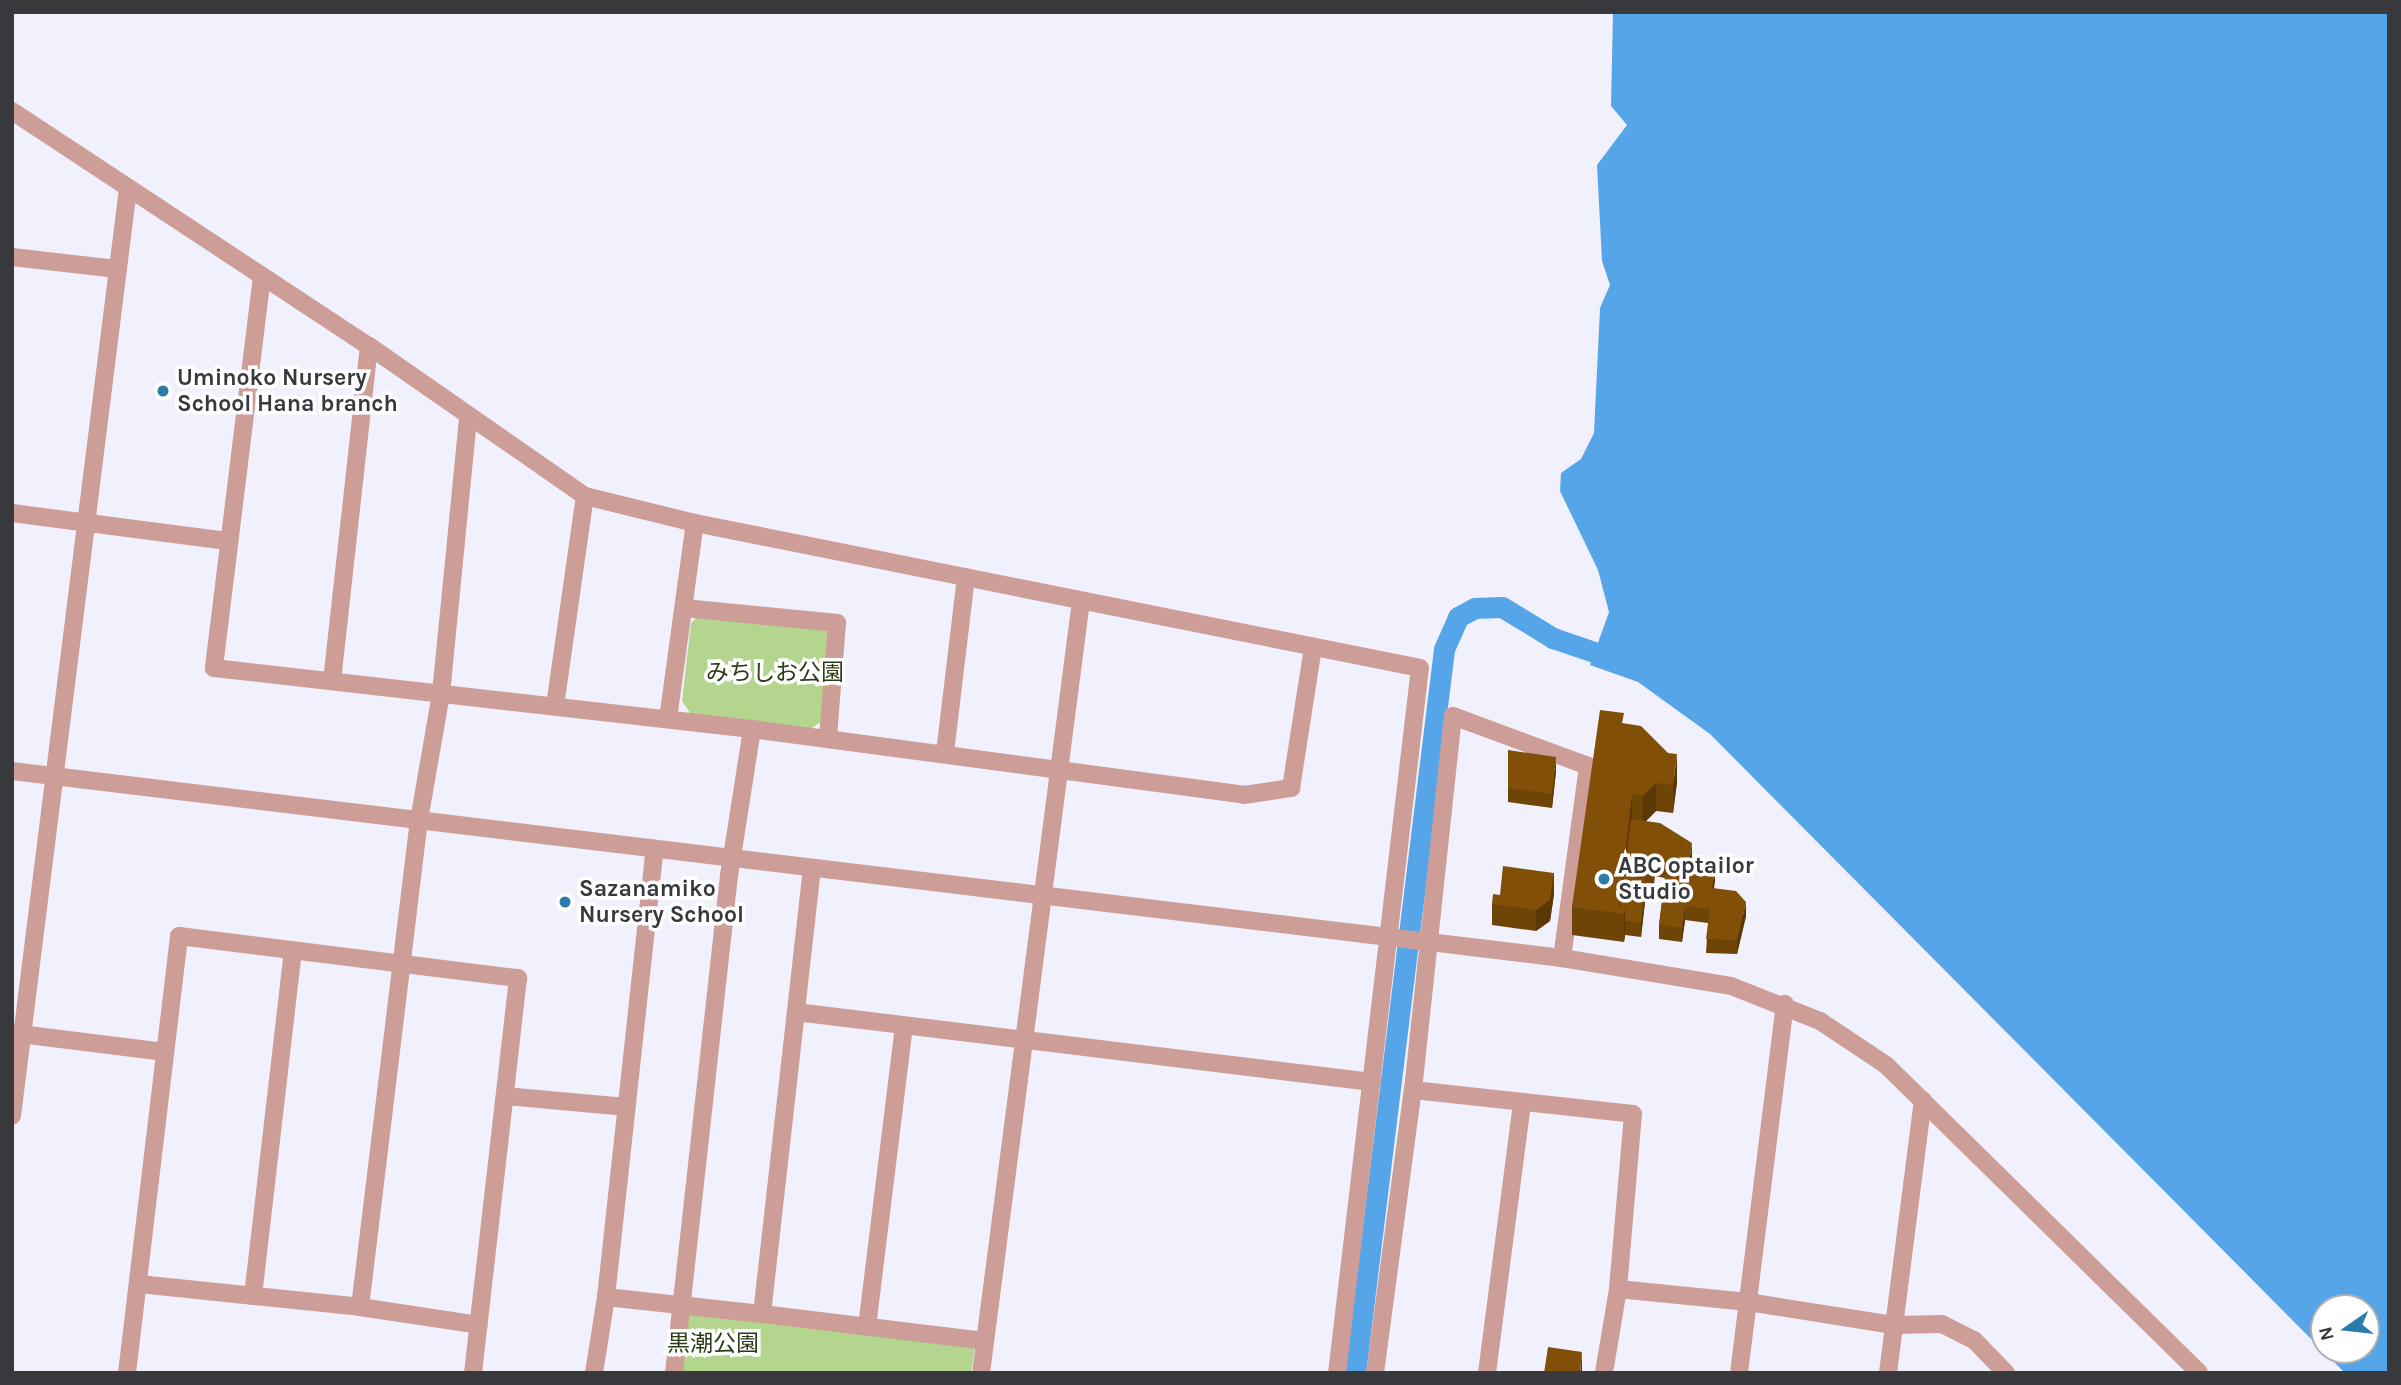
<!DOCTYPE html>
<meta charset="utf-8">
<style>
body{margin:0}
#map{position:relative;width:2401px;height:1385px;overflow:hidden;background:#f0f1fc;font-family:Karla,"Noto Sans JP",sans-serif}
div>[style]{position:absolute}
.green>*{inset:0;background:#b4d58e}
.water>*{inset:0;background:#57a5e9}
.canal>*{height:21px;margin:-10.5px;padding:0 10.5px;transform-origin:10.5px;border-radius:10.5px;background:#57a5e9}
.minor>*{height:18px;margin:-9px;padding:0 9px;transform-origin:9px;border-radius:9px;background:#cd9e98}
.tertiary>*{height:18px;margin:-9px;padding:0 9px;transform-origin:9px;border-radius:9px;background:#cd9e98}
.wall>*{inset:0;background:#6f4407}
.shaded-wall>*{inset:0;background:#5a3706}
.building>*{inset:0;background:#814f08}
.dots>*{width:19px;height:19px;translate:-50% -50%;box-sizing:border-box;border:4px solid #fff;border-radius:50%}
span{translate:-50% -50%;white-space:nowrap;text-align:center;line-height:1.15;-webkit-text-stroke:7px #fff;paint-order:stroke}
.poi-label{font-size:23px;color:#38393d;font-weight:700}
.left{translate:0 -50%;text-align:left}
.park-label{font-size:23px;color:#2b3b16}
.frame{position:absolute;inset:0;border:14px solid #38393d;pointer-events:none}
.north{position:absolute;left:2310px;top:1294px;width:70px;height:70px;box-sizing:border-box;background:#fff;border:2px solid #afb0b1;border-radius:50%;rotate:256deg;font-size:19px;font-weight:700;line-height:28px;text-align:center;color:#38393d}
.north::after{content:'';display:block;margin:auto;width:24px;height:32px;background:#2b7bad;clip-path:polygon(50% 0,100% 100%,50% 72%,0 100%)}
</style>
<div id="map">
<div class="green">
<div style="clip-path:polygon(700px 614px,825px 626px,832px 638px,824px 720px,809px 730px,691px 714px,682px 701px,691px 623px)"></div>
<div style="clip-path:polygon(687px 1312px,975px 1346px,971px 1373px,680px 1373px)"></div>
</div>
<div class="water">
<div style="clip-path:polygon(evenodd,1613px 12px,2389px 12px,2389px 1373px,2345px 1373px,1710px 734px,1638px 682px,1590px 665px,1609px 612px,1598px 570px,1560px 491px,1561px 473px,1581px 459px,1594px 433px,1600px 308px,1610px 285px,1602px 261px,1597px 165px,1627px 125px,1611px 106px,1613px 12px,2324px 1308px,2366px 1308px,2366px 1350px,2324px 1350px,2324px 1308px)"></div>
</div>
<div class="canal">
<div style="left:1355px;top:1373px;width:729px;rotate:-82.99deg"></div>
<div style="left:1444px;top:649px;width:35px;rotate:-66deg"></div>
<div style="left:1458px;top:617px;width:19px;rotate:-28deg"></div>
<div style="left:1475px;top:608px;width:27px;rotate:-2deg"></div>
<div style="left:1502px;top:607px;width:60px;rotate:31.3deg"></div>
<div style="left:1553px;top:638px;width:50px;rotate:18.8deg"></div>
</div>
<div class="minor">
<div style="left:12px;top:111px;width:427px;rotate:33.4deg"></div>
<div style="left:369px;top:346px;width:263px;rotate:34.8deg"></div>
<div style="left:585px;top:496px;width:113px;rotate:13.8deg"></div>
<div style="left:695px;top:523px;width:739px;rotate:11.31deg"></div>
<div style="left:1420px;top:668px;width:710px;rotate:96.71deg"></div>
<div style="left:12px;top:257px;width:106px;rotate:6.5deg"></div>
<div style="left:262px;top:276px;width:395px;rotate:97deg"></div>
<div style="left:214px;top:668px;width:541px;rotate:6.47deg"></div>
<div style="left:752px;top:729px;width:496px;rotate:7.6deg"></div>
<div style="left:1244px;top:795px;width:48px;rotate:-8.5deg"></div>
<div style="left:1291px;top:788px;width:143px;rotate:-81.1deg"></div>
<div style="left:12px;top:513px;width:219px;rotate:7.4deg"></div>
<div style="left:684px;top:608px;width:154px;rotate:5.6deg"></div>
<div style="left:837px;top:623px;width:115px;rotate:94.5deg"></div>
<div style="left:332px;top:681px;width:337px;rotate:-83.7deg"></div>
<div style="left:555px;top:706px;width:212px;rotate:-81.9deg"></div>
<div style="left:668px;top:719px;width:198px;rotate:-82.2deg"></div>
<div style="left:945px;top:753px;width:177px;rotate:-83.2deg"></div>
<div style="left:812px;top:868px;width:449px;rotate:96.4deg"></div>
<div style="left:762px;top:1314px;width:224px;rotate:6.9deg"></div>
<div style="left:796px;top:1012px;width:580px;rotate:6.93deg"></div>
<div style="left:12px;top:1033px;width:154px;rotate:7.1deg"></div>
<div style="left:1413px;top:1090px;width:221px;rotate:6.2deg"></div>
<div style="left:1633px;top:1114px;width:176px;rotate:94.9deg"></div>
<div style="left:1618px;top:1289px;width:85px;rotate:99.5deg"></div>
<div style="left:505px;top:1096px;width:122px;rotate:5.2deg"></div>
<div style="left:139px;top:1284px;width:222px;rotate:5.9deg"></div>
<div style="left:360px;top:1307px;width:120px;rotate:8.6deg"></div>
<div style="left:1618px;top:1289px;width:131px;rotate:5.7deg"></div>
<div style="left:1748px;top:1302px;width:147px;rotate:9deg"></div>
<div style="left:1893px;top:1325px;width:49px;rotate:-1.2deg"></div>
<div style="left:1942px;top:1324px;width:36px;rotate:27deg"></div>
<div style="left:1974px;top:1340px;width:46px;rotate:45.9deg"></div>
<div style="left:253px;top:1296px;width:347px;rotate:-83.4deg"></div>
<div style="left:606px;top:1297px;width:157px;rotate:6.2deg"></div>
<div style="left:360px;top:1307px;width:491px;rotate:-83.1deg"></div>
<div style="left:419px;top:820px;width:128px;rotate:-80.1deg"></div>
<div style="left:441px;top:694px;width:278px;rotate:-84.4deg"></div>
<div style="left:867px;top:1327px;width:303px;rotate:-83deg"></div>
<div style="left:127px;top:1373px;width:440px;rotate:-83.2deg"></div>
<div style="left:179px;top:936px;width:342px;rotate:7.1deg"></div>
<div style="left:518px;top:978px;width:398px;rotate:96.5deg"></div>
<div style="left:594px;top:1373px;width:77px;rotate:-81deg"></div>
<div style="left:606px;top:1297px;width:451px;rotate:-83.8deg"></div>
<div style="left:674px;top:1373px;width:500px;rotate:-83.69deg"></div>
<div style="left:729px;top:876px;width:149px;rotate:-81.1deg"></div>
<div style="left:981px;top:1373px;width:778px;rotate:-82.62deg"></div>
<div style="left:1375px;top:1373px;width:286px;rotate:-82.4deg"></div>
<div style="left:1413px;top:1090px;width:376px;rotate:-83.9deg"></div>
<div style="left:1453px;top:716px;width:144px;rotate:20.3deg"></div>
<div style="left:1588px;top:766px;width:194px;rotate:97.7deg"></div>
<div style="left:1487px;top:1373px;width:273px;rotate:-82.6deg"></div>
<div style="left:1888px;top:1373px;width:275px;rotate:-82.7deg"></div>
</div>
<div class="tertiary">
<div style="left:12px;top:771px;width:1561px;rotate:6.88deg"></div>
<div style="left:1562px;top:958px;width:171px;rotate:9.4deg"></div>
<div style="left:1731px;top:986px;width:96px;rotate:21.5deg"></div>
<div style="left:1820px;top:1021px;width:79px;rotate:33.7deg"></div>
<div style="left:1886px;top:1065px;width:439px;rotate:44.5deg"></div>
<div style="left:12px;top:1116px;width:935px;rotate:-82.87deg"></div>
<div style="left:1739px;top:1373px;width:372px;rotate:-82.9deg"></div>
</div>
<div class="wall">
<div style="clip-path:polygon(1624px 724px,1677px 782px,1673px 813px,1656px 811px,1646px 821px,1692px 857px,1690px 868px,1715px 880px,1714px 888px,1746px 916px,1737px 954px,1706px 953px,1708px 923px,1685px 920px,1682px 942px,1659px 939px,1659px 925px,1665px 878px,1655px 876px,1654px 884px,1646px 883px,1646px 893px,1641px 937px,1625px 935px,1624px 942px,1572px 935px,1572px 907px)"></div>
<div style="clip-path:polygon(1508px 750px,1556px 771px,1552px 808px,1508px 802px)"></div>
<div style="clip-path:polygon(1554px 894px,1550px 921px,1536px 931px,1492px 925px,1492px 904px,1500px 895px)"></div>
</div>
<div class="shaded-wall">
<div style="clip-path:polygon(1677px 754px,1677px 782px,1673px 813px,1673px 785px)"></div>
<div style="clip-path:polygon(1556px 757px,1556px 771px,1552px 808px,1552px 794px)"></div>
<div style="clip-path:polygon(1656px 783px,1656px 811px,1643px 824px,1643px 796px)"></div>
<div style="clip-path:polygon(1632px 794px,1632px 823px,1625px 866px,1625px 879px,1621px 913px,1619px 906px)"></div>
<div style="clip-path:polygon(1692px 843px,1692px 857px,1688px 881px,1688px 867px)"></div>
<div style="clip-path:polygon(1715px 866px,1715px 880px,1712px 902px,1712px 888px)"></div>
<div style="clip-path:polygon(1554px 873px,1554px 894px,1550px 921px,1536px 931px,1536px 910px)"></div>
<div style="clip-path:polygon(1646px 879px,1646px 893px,1641px 937px,1641px 923px)"></div>
<div style="clip-path:polygon(1746px 902px,1746px 916px,1737px 954px,1737px 940px)"></div>
<div style="clip-path:polygon(1685px 906px,1685px 920px,1682px 942px,1682px 928px)"></div>
<div style="clip-path:polygon(1625px 907px,1625px 935px,1624px 942px,1624px 914px)"></div>
<div style="clip-path:polygon(1582px 1352px,1582px 1373px,1580px 1373px)"></div>
</div>
<div class="building">
<div style="clip-path:polygon(1600px 710px,1624px 713px,1622px 723px,1641px 726px,1668px 753px,1677px 754px,1673px 785px,1656px 783px,1643px 796px,1632px 794px,1619px 906px,1625px 907px,1624px 914px,1572px 907px)"></div>
<div style="clip-path:polygon(1508px 750px,1556px 757px,1552px 794px,1508px 788px)"></div>
<div style="clip-path:polygon(1631px 819px,1660px 823px,1692px 843px,1688px 867px,1655px 862px,1654px 870px,1625px 866px)"></div>
<div style="clip-path:polygon(1698px 863px,1715px 866px,1712px 888px,1736px 891px,1746px 902px,1737px 940px,1706px 939px,1710px 909px,1685px 906px,1682px 928px,1659px 925px,1665px 876px,1688px 879px,1690px 868px,1697px 869px)"></div>
<div style="clip-path:polygon(1503px 866px,1554px 873px,1550px 900px,1536px 910px,1492px 904px,1493px 894px,1500px 895px)"></div>
<div style="clip-path:polygon(1624px 876px,1646px 879px,1641px 923px,1625px 921px,1625px 907px,1620px 906px)"></div>
<div style="clip-path:polygon(1548px 1347px,1582px 1352px,1580px 1373px,1544px 1373px)"></div>
</div>
<div class="dots">
<div style="left:163px;top:391px;background:#2b7bad"></div>
<div style="left:1604px;top:879px;background:#2b7bad"></div>
<div style="left:565px;top:902px;background:#2b7bad"></div>
</div>
<div class="poi-label">
<span class="left" style="left:177px;top:391px">Uminoko Nursery<br>School Hana branch</span>
<span class="left" style="left:1618px;top:879px">ABC optailor<br>Studio</span>
<span class="left" style="left:579px;top:902px">Sazanamiko<br>Nursery School</span>
</div>
<div class="park-label">
<span style="left:775px;top:673px">みちしお公園</span>
<span style="left:713px;top:1344px">黒潮公園</span>
</div>
<div class="frame"></div>
<div class="north">N</div>
</div>
